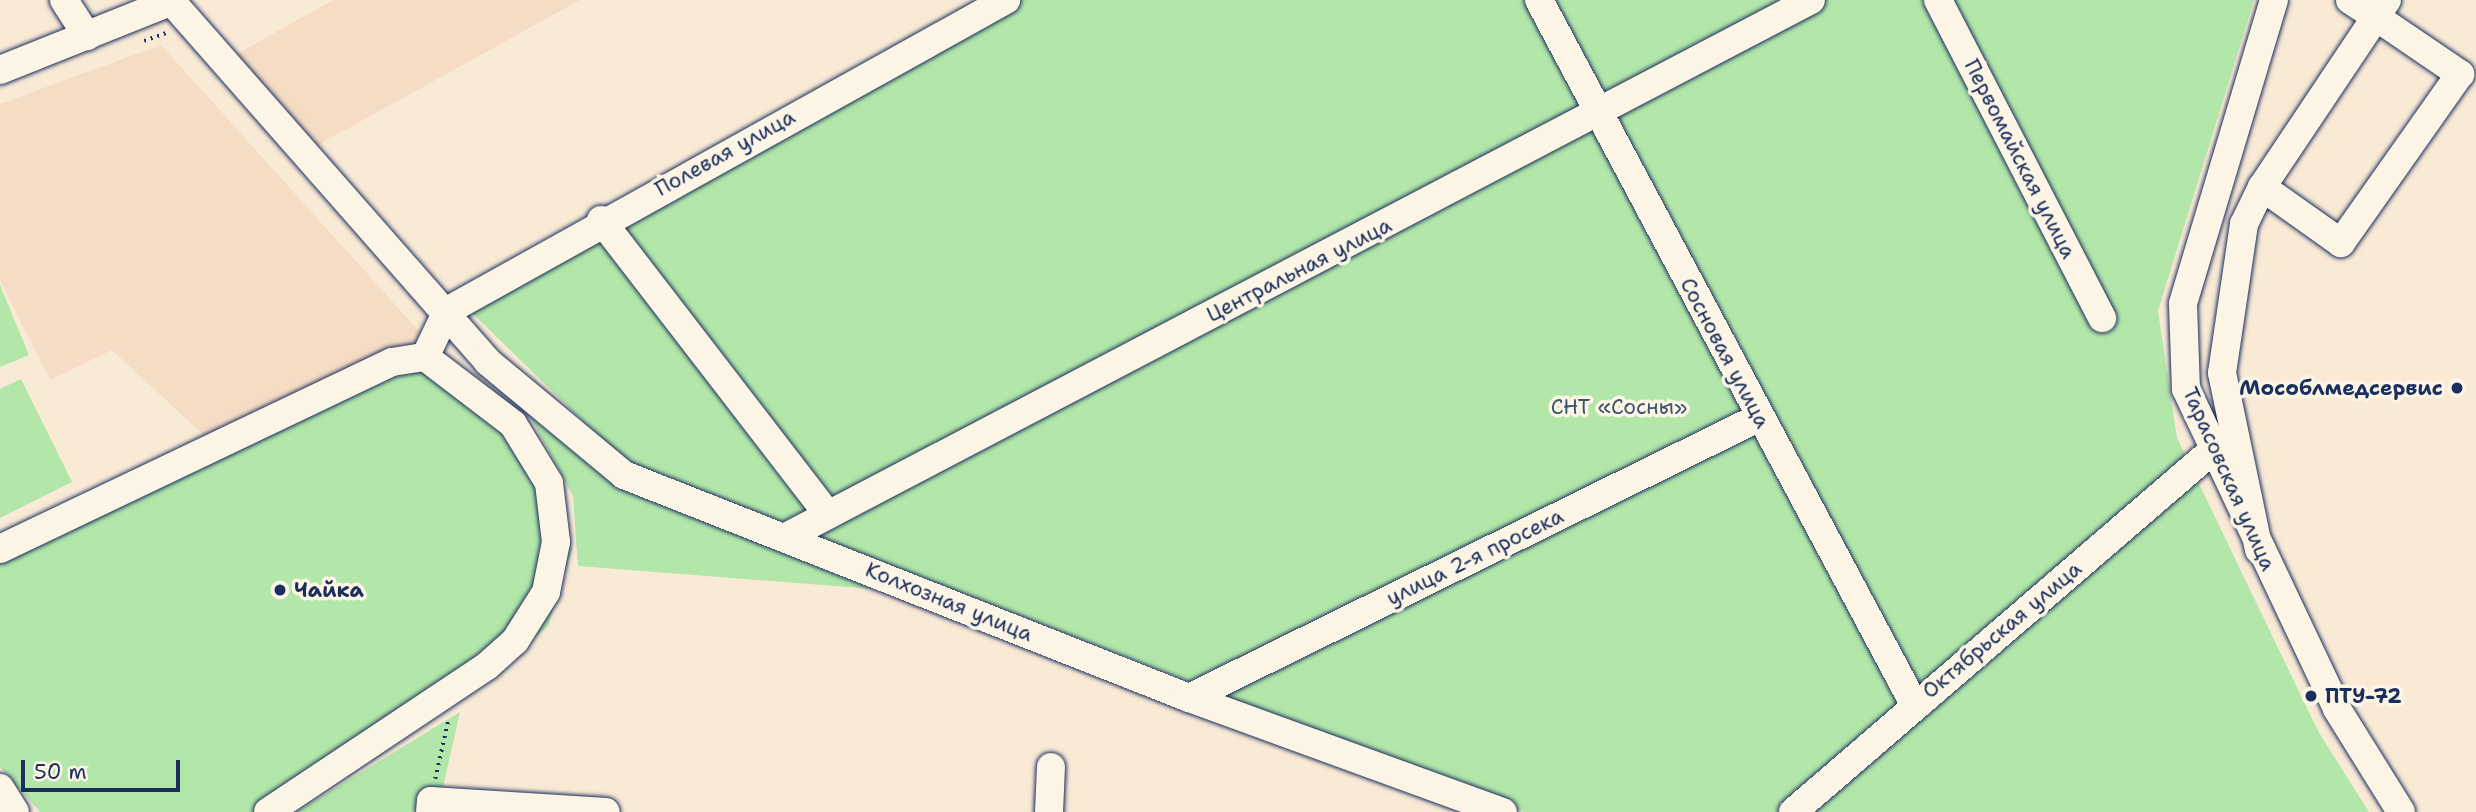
<!DOCTYPE html>
<meta charset="utf-8">
<style>
body{margin:0}
#map{position:relative;width:2476px;height:812px;overflow:hidden;background:#f9ead6;font-family:"Shantell Sans",sans-serif}
div>[style]{position:absolute}
.built>*{inset:0;background:#f5dcc4}
.green>*{inset:0;background:#b2e7a9}
.path>*{height:3.5px;margin-top:-1.75px;transform-origin:0;background:repeating-linear-gradient(90deg,#1b2f5e 0 2px,transparent 0 7px)}
.roads{filter:drop-shadow(0 0 2px #1b2f5e) drop-shadow(0 0 2px #1b2f5e)}
.minor>*{height:28px;margin:-14px;padding:0 14px;transform-origin:14px;border-radius:14px;background:#fcf5e5}
.dots>*{width:19px;height:19px;translate:-50% -50%;box-sizing:border-box;border:4px solid #fcf5e5;border-radius:50%}
span{translate:-50% -50%;white-space:nowrap;text-align:center;line-height:1.15;-webkit-text-stroke:7px #fcf5e5;paint-order:stroke}
.street-label{font-size:21px;color:#1b2f5e}
.poi-label{font-size:21px;color:#1b2f5e;font-weight:700}
.right{translate:-100% -50%;text-align:right}
.left{translate:0 -50%;text-align:left}
.park-label{font-size:21px;color:#39546d}
.scale{position:absolute;left:21px;top:760px;width:159px;height:32px;box-sizing:border-box;border:4px solid #1b2f5e;border-top:0;padding-left:9px;font-size:21px;line-height:24px;white-space:nowrap;color:#1b2f5e;-webkit-text-stroke:5px #fcf5e5;paint-order:stroke}
</style>
<div id="map">
<div class="built">
<div style="clip-path:polygon(333px 0,580px 0,318px 145px,235px 55px)"></div>
<div style="clip-path:polygon(161px 45px,427px 340px,213px 444px,112px 350px,50px 380px,0 280px,0 104px)"></div>
</div>
<div class="green">
<div style="clip-path:polygon(1020px 0,2254px 0,2158px 311px,2177px 438px,2318px 731px,2369px 812px,1524px 812px,624px 461px,466px 307px)"></div>
<div style="clip-path:polygon(0 285px,29px 355px,0 367px)"></div>
<div style="clip-path:polygon(421px 362px,542px 450px,572px 549px,548px 626px,459px 702px,260px 812px,40px 812px,0 767px,0 554px)"></div>
<div style="clip-path:polygon(21px 379px,72px 482px,0 518px,0 389px)"></div>
<div style="clip-path:polygon(525px 407px,622px 488px,873px 589px,578px 566px,573px 496px)"></div>
<div style="clip-path:polygon(460px 712px,443px 787px,412px 812px,296px 812px)"></div>
</div>
<div class="path">
<div style="left:144px;top:41px;width:23px;rotate:-20deg"></div>
<div style="left:435px;top:779px;width:59px;rotate:-77.4deg"></div>
</div>
<div class="roads">
<div class="minor">
<div style="left:64px;top:0;width:43px;rotate:57.4deg"></div>
<div style="left:1539px;top:0;width:798px;rotate:61.96deg"></div>
<div style="left:1938px;top:0;width:358px;rotate:62.7deg"></div>
<div style="left:2274px;top:0;width:317px;rotate:106.7deg"></div>
<div style="left:2183px;top:304px;width:85px;rotate:88deg"></div>
<div style="left:2186px;top:389px;width:354px;rotate:64.7deg"></div>
<div style="left:2337px;top:709px;width:121px;rotate:58.1deg"></div>
<div style="left:2350px;top:0;width:31px;rotate:33deg"></div>
<div style="left:2376px;top:17px;width:20px;rotate:-57deg"></div>
<div style="left:172px;top:2px;width:479px;rotate:48.7deg"></div>
<div style="left:488px;top:362px;width:177px;rotate:39.7deg"></div>
<div style="left:624px;top:475px;width:607px;rotate:21.54deg"></div>
<div style="left:1189px;top:698px;width:334px;rotate:20deg"></div>
<div style="left:0;top:70px;width:188px;rotate:-21.8deg"></div>
<div style="left:601px;top:220px;width:372px;rotate:52.4deg"></div>
<div style="left:447px;top:311px;width:640px;rotate:-29.09deg"></div>
<div style="left:786px;top:537px;width:1157px;rotate:-27.65deg"></div>
<div style="left:0;top:549px;width:434px;rotate:-25.5deg"></div>
<div style="left:392px;top:362px;width:33px;rotate:-9deg"></div>
<div style="left:2259px;top:550px;width:181px;rotate:-101.8deg"></div>
<div style="left:2222px;top:373px;width:151px;rotate:-81.6deg"></div>
<div style="left:2244px;top:224px;width:41px;rotate:-64.1deg"></div>
<div style="left:2262px;top:187px;width:205px;rotate:-56.2deg"></div>
<div style="left:2376px;top:17px;width:102px;rotate:34.2deg"></div>
<div style="left:2460px;top:74px;width:207px;rotate:125.2deg"></div>
<div style="left:2341px;top:243px;width:97px;rotate:-144.7deg"></div>
<div style="left:1189px;top:698px;width:636px;rotate:-26.2deg"></div>
<div style="left:0;top:788px;width:28px;rotate:58deg"></div>
<div style="left:268px;top:812px;width:263px;rotate:-33.7deg"></div>
<div style="left:487px;top:666px;width:38px;rotate:-42deg"></div>
<div style="left:515px;top:641px;width:58px;rotate:-57.7deg"></div>
<div style="left:546px;top:592px;width:51px;rotate:-78.7deg"></div>
<div style="left:556px;top:542px;width:59px;rotate:-96.8deg"></div>
<div style="left:549px;top:483px;width:69px;rotate:-121.4deg"></div>
<div style="left:513px;top:424px;width:111px;rotate:-142.7deg"></div>
<div style="left:425px;top:357px;width:51px;rotate:-64.4deg"></div>
<div style="left:430px;top:812px;width:11px;rotate:-85deg"></div>
<div style="left:431px;top:801px;width:175px;rotate:3.6deg"></div>
<div style="left:1049px;top:812px;width:45px;rotate:-87.5deg"></div>
<div style="left:1793px;top:812px;width:553px;rotate:-40.75deg"></div>
</div>
</div>
<div class="dots">
<div style="left:2457px;top:388px;background:#1b2f5e"></div>
<div style="left:280px;top:590px;background:#1b2f5e"></div>
<div style="left:2311px;top:696px;background:#1b2f5e"></div>
</div>
<div class="street-label">
<span style="left:725px;top:153px;rotate:-29deg">Полевая улица</span>
<span style="left:2020px;top:159px;rotate:63deg">Первомайская улица</span>
<span style="left:1299px;top:270px;rotate:-27deg">Центральная улица</span>
<span style="left:1725px;top:353px;rotate:62deg">Сосновая улица</span>
<span style="left:2229px;top:479px;rotate:66deg">Тарасовская улица</span>
<span style="left:1475px;top:557px;rotate:-26deg">улица 2-я просека</span>
<span style="left:949px;top:602px;rotate:22deg">Колхозная улица</span>
<span style="left:2002px;top:630px;rotate:-40deg">Октябрьская улица</span>
</div>
<div class="poi-label">
<span class="right" style="left:2443px;top:388px">Мособлмедсервис</span>
<span class="left" style="left:294px;top:590px">Чайка</span>
<span class="left" style="left:2325px;top:696px">ПТУ-72</span>
</div>
<div class="park-label">
<span style="left:1619px;top:407px">СНТ «Сосны»</span>
</div>
<div class="scale">50 m</div>
</div>
